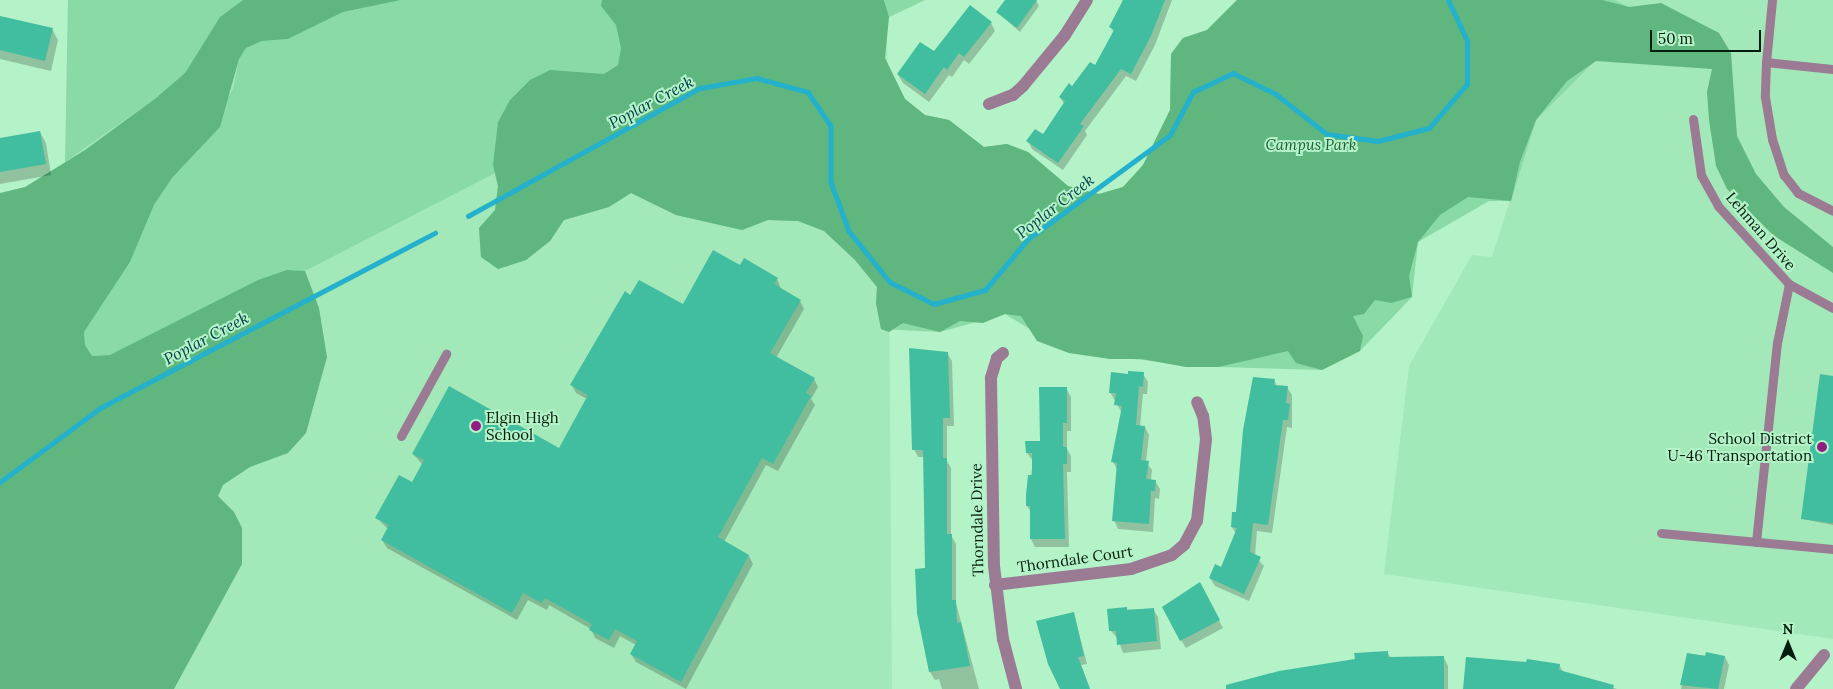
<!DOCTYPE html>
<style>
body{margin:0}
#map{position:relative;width:1833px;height:689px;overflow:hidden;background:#b4f3c8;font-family:Lora,serif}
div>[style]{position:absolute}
.built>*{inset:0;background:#a2e8b8}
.green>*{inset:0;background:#8adaa5}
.forest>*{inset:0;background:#5fb67f}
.shadow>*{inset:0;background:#0003}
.stream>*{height:4.5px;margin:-2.25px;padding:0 2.25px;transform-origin:2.25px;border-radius:2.25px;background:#24b1cc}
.building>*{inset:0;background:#41bda0}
.service>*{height:9px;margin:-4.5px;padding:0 4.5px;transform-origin:4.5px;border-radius:4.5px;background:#9b7b93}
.minor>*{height:12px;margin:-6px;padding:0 6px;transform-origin:6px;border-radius:6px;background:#9b7b93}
.dots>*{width:14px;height:14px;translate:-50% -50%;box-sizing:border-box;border:2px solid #b4f3c8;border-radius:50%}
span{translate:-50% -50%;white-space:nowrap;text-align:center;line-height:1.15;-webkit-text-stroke:4px #b4f3c8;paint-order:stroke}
.park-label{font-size:15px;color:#205e3a;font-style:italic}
.street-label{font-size:15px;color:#031c0d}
.poi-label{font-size:15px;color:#031c0d}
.left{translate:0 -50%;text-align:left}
.right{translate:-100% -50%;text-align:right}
.water-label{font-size:16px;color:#013e49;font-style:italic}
.north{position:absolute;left:1763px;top:619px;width:50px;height:50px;-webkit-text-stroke:4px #b4f3c8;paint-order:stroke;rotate:0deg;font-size:14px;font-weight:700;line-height:20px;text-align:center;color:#031c0d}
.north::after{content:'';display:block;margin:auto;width:18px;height:22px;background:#031c0d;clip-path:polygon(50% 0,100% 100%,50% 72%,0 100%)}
.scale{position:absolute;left:1650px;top:30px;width:111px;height:22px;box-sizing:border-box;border:2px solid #031c0d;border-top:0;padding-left:6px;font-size:15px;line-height:18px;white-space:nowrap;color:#031c0d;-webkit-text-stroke:4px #b4f3c8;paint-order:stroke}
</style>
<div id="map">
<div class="built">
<div style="clip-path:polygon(68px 0,925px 0,887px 18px,892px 689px,57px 689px)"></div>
<div style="clip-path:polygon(1615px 0,1833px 0,1833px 639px,1384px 574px,1409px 366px,1472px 255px,1492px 257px,1535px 120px,1629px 7px)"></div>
</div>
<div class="green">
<div style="clip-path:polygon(68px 0,243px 0,220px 17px,185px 73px,156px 98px,65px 162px)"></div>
<div style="clip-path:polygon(401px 0,882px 0,885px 58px,905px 99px,925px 115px,949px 120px,984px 147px,1007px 144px,1028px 152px,1068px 186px,1099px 194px,1123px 187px,1143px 165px,1170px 110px,1171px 54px,1183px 38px,1207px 30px,1237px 0,1615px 0,1629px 7px,1595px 61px,1536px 120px,1511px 201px,1489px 201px,1418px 242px,1412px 297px,1360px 351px,1322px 370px,1218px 367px,1069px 353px,1005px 314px,940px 332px,881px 329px,876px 303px,877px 287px,855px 260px,824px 231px,798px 221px,768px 220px,742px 230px,676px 215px,631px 193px,609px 207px,564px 220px,550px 241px,526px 260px,498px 269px,481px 257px,479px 228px,495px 210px,498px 186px,495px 173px,305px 271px,287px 270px,138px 343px,110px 355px,92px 356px,85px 345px,84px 332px,130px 262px,154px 205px,172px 178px,197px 152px,233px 89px,239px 59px,246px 48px,262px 41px,288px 39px,343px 12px)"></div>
<div style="clip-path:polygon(884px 0,925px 0,889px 17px)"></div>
</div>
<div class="forest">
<div style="clip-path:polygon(243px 0,401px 0,343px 12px,288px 39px,262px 41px,246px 48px,239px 59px,220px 127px,172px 178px,154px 205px,130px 262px,84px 332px,85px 345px,92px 356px,110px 355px,258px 280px,287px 270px,305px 271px,319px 308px,327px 357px,306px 433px,288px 453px,250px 467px,223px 485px,218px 496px,234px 512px,242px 528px,242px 564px,174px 689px,0 689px,0 193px,25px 187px,85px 150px,156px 98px,185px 73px,220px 17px)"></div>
<div style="clip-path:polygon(602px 0,884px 0,889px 17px,885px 58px,905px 99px,925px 115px,949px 120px,984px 147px,1007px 144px,1028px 152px,1068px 186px,1099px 194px,1123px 187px,1143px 165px,1170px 110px,1171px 54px,1183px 38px,1207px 30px,1237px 0,1602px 0,1629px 7px,1661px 3px,1719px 33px,1731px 53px,1737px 136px,1756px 174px,1784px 207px,1833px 247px,1833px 273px,1773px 235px,1727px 189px,1716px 166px,1709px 120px,1707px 92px,1712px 69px,1596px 61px,1567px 81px,1536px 120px,1520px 162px,1511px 201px,1468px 197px,1440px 215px,1418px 242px,1409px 276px,1412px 297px,1391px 303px,1375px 300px,1364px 314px,1353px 316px,1363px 336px,1360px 351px,1322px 370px,1296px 363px,1288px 351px,1218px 367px,1186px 367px,1141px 359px,1110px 359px,1069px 353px,1037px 341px,1021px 316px,1005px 314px,983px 323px,960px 321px,940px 332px,903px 323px,889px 332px,881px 329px,876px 303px,877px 287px,855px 260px,824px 231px,798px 221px,768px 220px,742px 230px,676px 215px,631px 193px,609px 207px,564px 220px,550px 241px,526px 260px,498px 269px,481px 257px,479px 228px,495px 210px,498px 186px,493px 165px,498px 122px,510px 100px,530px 80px,550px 70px,604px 74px,618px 65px,621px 48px,616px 25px,601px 6px)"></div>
</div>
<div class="shadow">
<div style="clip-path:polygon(1006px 0,1036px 0,1039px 6px,1020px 32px,997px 12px)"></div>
<div style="clip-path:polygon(1123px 0,1172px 0,1155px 45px,1136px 81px,1126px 76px,1085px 131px,1087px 135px,1063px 170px,1032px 149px,1028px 141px,1043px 136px,1064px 104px,1060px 97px,1096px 67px,1114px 33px,1111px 27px)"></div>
<div style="clip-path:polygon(0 17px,52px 29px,58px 40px,51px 71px,0 59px)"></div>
<div style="clip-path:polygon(991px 23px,995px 31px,969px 64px,964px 60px,952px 77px,949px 75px,929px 102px,903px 83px,898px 75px)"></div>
<div style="clip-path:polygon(40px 132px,46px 143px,51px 175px,0 184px,0 139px)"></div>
<div style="clip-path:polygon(740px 267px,777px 279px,781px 289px,800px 301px,804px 309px,776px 358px,814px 379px,818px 387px,811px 399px,815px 405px,778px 471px,766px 465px,724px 542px,749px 556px,753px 564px,686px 689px,636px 662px,631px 654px,636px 645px,620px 636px,614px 648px,595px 638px,591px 629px,549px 605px,547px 610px,528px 600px,517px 620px,387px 548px,382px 540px,388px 529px,377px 518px,412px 484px,423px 465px,413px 454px,560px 449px,587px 399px,576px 393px,572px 385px,631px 296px,683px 306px)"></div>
<div style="clip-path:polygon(947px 353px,952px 361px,954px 426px,947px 426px,947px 461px,951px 468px,951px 535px,956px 544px,956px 603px,979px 689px,942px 689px,939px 679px,935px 680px,930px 672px,918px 613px,927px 569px,925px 457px,918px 457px,914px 449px)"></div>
<div style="clip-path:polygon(1112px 374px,1143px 374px,1148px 382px,1147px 394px,1143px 394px,1140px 427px,1145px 427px,1149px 435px,1146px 462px,1152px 470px,1151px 480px,1155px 481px,1160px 489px,1159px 499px,1155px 498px,1153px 532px,1118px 529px,1114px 520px,1118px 471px,1113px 462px,1122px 413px,1110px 392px)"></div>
<div style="clip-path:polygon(1833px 377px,1833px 525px,1803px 519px)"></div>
<div style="clip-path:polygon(1274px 380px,1277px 386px,1287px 387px,1292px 395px,1292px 428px,1287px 427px,1272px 533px,1257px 531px,1255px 556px,1264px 566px,1249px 601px,1215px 586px,1210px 578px,1222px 568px,1236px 534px,1232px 527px)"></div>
<div style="clip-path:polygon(1066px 388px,1071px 397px,1071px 431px,1067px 431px,1067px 449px,1071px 456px,1071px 472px,1067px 472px,1069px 547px,1035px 547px,1031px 539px,1031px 512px,1027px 506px,1033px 461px,1027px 453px,1041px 442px)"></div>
<div style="clip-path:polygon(1204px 592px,1223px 628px,1186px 648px,1181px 640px)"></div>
<div style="clip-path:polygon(1153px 609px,1158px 617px,1161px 649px,1123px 653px,1118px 639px,1111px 631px,1109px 610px)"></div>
<div style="clip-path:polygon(1074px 614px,1087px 664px,1081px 665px,1090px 689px,1060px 689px)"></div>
<div style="clip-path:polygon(1387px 652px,1391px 658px,1444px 658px,1448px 666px,1448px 689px,1235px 689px)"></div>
<div style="clip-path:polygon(1688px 654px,1725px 657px,1729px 665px,1724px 689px,1681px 689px)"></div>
<div style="clip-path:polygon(1559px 665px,1564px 673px,1617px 689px,1465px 689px)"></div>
</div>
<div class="stream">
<div style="left:468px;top:216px;width:265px;rotate:-28.9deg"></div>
<div style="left:700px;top:88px;width:58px;rotate:-10deg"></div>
<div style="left:757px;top:78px;width:53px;rotate:15.4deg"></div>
<div style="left:808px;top:92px;width:41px;rotate:55.9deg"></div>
<div style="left:831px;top:126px;width:56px;rotate:90deg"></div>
<div style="left:831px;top:182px;width:52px;rotate:69.8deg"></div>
<div style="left:849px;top:231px;width:65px;rotate:51.2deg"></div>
<div style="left:890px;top:282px;width:49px;rotate:26.6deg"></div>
<div style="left:934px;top:304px;width:53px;rotate:-15.4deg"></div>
<div style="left:985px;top:290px;width:67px;rotate:-49.9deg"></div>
<div style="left:1028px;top:239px;width:176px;rotate:-36.2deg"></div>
<div style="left:1170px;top:135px;width:49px;rotate:-61.9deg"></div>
<div style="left:1193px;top:92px;width:44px;rotate:-25.4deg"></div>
<div style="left:1233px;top:73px;width:48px;rotate:26deg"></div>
<div style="left:1276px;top:94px;width:65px;rotate:38.1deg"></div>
<div style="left:1327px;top:134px;width:51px;rotate:7.8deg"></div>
<div style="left:1378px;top:141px;width:53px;rotate:-14.3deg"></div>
<div style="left:1429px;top:128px;width:58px;rotate:-49.2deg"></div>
<div style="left:1467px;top:84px;width:43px;rotate:-90deg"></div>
<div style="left:1467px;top:41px;width:45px;rotate:-114.9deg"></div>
<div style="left:0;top:482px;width:124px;rotate:-36.5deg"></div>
<div style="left:100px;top:408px;width:378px;rotate:-27.6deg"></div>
</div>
<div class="building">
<div style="clip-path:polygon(1005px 0,1037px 0,1017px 28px,996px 12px)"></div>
<div style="clip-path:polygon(1123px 0,1165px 0,1151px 36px,1131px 74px,1121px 69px,1080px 124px,1084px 126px,1058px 163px,1026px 141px,1035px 129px,1043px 134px,1065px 101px,1059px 97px,1069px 83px,1072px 86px,1090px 62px,1095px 65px,1114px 30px,1109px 27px)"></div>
<div style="clip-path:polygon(970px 5px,992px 22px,964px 57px,959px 53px,947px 70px,944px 67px,925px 94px,897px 74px,920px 42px,934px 51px)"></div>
<div style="clip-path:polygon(0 16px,53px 28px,45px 61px,0 50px)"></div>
<div style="clip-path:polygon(40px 131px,46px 164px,0 172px,0 138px)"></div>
<div style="clip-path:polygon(713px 250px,740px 265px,744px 258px,778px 278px,774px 284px,801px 300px,770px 353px,815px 378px,806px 393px,811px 396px,773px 464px,762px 458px,718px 537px,749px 555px,681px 682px,630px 654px,637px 641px,615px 629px,609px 640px,589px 630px,592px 624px,545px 598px,542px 603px,523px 593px,512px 613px,381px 540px,389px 525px,375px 518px,399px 475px,412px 482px,424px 460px,412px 454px,449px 386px,559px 448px,588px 395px,570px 385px,625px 291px,630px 295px,639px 280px,683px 304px)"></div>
<div style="clip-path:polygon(909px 348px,948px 352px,950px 418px,943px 418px,943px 458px,947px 458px,947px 534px,952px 534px,952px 600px,956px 600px,957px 623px,961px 622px,970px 666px,929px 672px,917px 613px,915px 569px,925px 568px,923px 450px,912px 450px)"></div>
<div style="clip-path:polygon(1128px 371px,1144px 372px,1143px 387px,1139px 386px,1136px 425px,1145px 426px,1141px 460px,1149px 461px,1146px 479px,1156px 480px,1155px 491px,1151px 491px,1149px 524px,1112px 521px,1117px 463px,1111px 462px,1122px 406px,1114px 405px,1116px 393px,1109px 393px,1111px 372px,1128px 374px)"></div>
<div style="clip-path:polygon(1820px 374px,1833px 376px,1833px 523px,1801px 519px)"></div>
<div style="clip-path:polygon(1253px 377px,1275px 379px,1274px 385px,1288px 386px,1286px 403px,1290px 404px,1288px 420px,1283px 420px,1268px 525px,1253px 523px,1250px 552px,1261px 557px,1244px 594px,1209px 578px,1215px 564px,1221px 567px,1237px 528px,1231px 527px,1232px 512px,1236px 512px,1243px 430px)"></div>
<div style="clip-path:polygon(1039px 387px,1067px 387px,1067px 423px,1063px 423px,1063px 447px,1067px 447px,1067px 464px,1063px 464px,1065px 539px,1030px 539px,1030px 506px,1026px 506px,1026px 495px,1028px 475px,1032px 475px,1032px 453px,1026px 453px,1025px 441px,1040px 441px)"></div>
<div style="clip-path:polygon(1200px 582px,1220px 620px,1180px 641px,1162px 607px)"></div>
<div style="clip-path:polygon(1127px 607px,1127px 610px,1154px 608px,1157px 641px,1117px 645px,1116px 631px,1109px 631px,1107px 609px)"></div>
<div style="clip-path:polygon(1074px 612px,1084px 656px,1078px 657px,1090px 689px,1060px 689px,1048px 664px,1036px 621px)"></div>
<div style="clip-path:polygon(1388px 651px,1388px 657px,1444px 656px,1444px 689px,1226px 689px,1226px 685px,1279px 671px,1355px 659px,1354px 653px)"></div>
<div style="clip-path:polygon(1706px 652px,1725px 656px,1718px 689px,1680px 685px,1687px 653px,1705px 656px)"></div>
<div style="clip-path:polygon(1466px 657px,1526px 662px,1527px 659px,1560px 664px,1559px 670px,1614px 685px,1613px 689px,1463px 689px)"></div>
</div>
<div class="service">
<div style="left:1772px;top:0;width:62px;rotate:95.5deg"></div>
<div style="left:1766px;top:62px;width:67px;rotate:6deg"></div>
<div style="left:1766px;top:62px;width:35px;rotate:92deg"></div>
<div style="left:1765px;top:97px;width:43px;rotate:80.5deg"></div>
<div style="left:1772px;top:139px;width:38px;rotate:72deg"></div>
<div style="left:1784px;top:175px;width:23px;rotate:52deg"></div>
<div style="left:1798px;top:193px;width:39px;rotate:27deg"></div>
<div style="left:1693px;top:119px;width:57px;rotate:81.9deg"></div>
<div style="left:1701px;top:175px;width:35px;rotate:61deg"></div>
<div style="left:1718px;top:206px;width:105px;rotate:47.7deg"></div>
<div style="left:1789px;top:284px;width:50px;rotate:28.6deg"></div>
<div style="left:401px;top:436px;width:94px;rotate:-61.2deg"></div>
<div style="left:1661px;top:533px;width:173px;rotate:5.3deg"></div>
<div style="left:1756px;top:542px;width:200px;rotate:-84deg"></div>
<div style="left:1777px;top:343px;width:60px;rotate:-78.5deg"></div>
</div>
<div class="minor">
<div style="left:989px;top:104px;width:26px;rotate:-21deg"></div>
<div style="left:1013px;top:95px;width:13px;rotate:-42deg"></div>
<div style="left:1023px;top:86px;width:66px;rotate:-50.5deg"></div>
<div style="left:1065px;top:35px;width:41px;rotate:-57.8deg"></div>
<div style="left:1003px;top:353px;width:8px;rotate:140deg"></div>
<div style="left:997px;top:358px;width:21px;rotate:107deg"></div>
<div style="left:991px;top:378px;width:188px;rotate:89.1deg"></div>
<div style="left:994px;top:566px;width:74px;rotate:83deg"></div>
<div style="left:1003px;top:639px;width:52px;rotate:75.4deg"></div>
<div style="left:995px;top:585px;width:137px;rotate:-6.7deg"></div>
<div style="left:1131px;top:569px;width:43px;rotate:-18.9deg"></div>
<div style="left:1172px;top:555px;width:16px;rotate:-40deg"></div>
<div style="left:1184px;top:545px;width:27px;rotate:-62deg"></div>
<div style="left:1197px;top:521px;width:82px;rotate:-83.7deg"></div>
<div style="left:1206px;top:439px;width:23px;rotate:-97deg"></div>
<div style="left:1203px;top:416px;width:15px;rotate:-113deg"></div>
<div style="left:1796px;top:689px;width:44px;rotate:-50.5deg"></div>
</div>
<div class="dots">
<div style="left:476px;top:426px;background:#8f1e80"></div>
<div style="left:1822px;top:447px;background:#8f1e80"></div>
</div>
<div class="park-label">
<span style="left:1311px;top:145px">Campus Park</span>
</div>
<div class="street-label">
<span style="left:1761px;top:231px;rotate:49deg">Lehman Drive</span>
<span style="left:977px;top:520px;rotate:-91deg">Thorndale Drive</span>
<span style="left:1075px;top:559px;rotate:-8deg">Thorndale Court</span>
</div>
<div class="poi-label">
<span class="left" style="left:486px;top:426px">Elgin High<br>School</span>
<span class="right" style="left:1812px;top:447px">School District<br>U-46 Transportation</span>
</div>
<div class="water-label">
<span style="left:651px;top:102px;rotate:-28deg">Poplar Creek</span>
<span style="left:1055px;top:206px;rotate:-38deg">Poplar Creek</span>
<span style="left:206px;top:338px;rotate:-28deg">Poplar Creek</span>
</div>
<div class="north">N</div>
<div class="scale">50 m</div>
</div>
